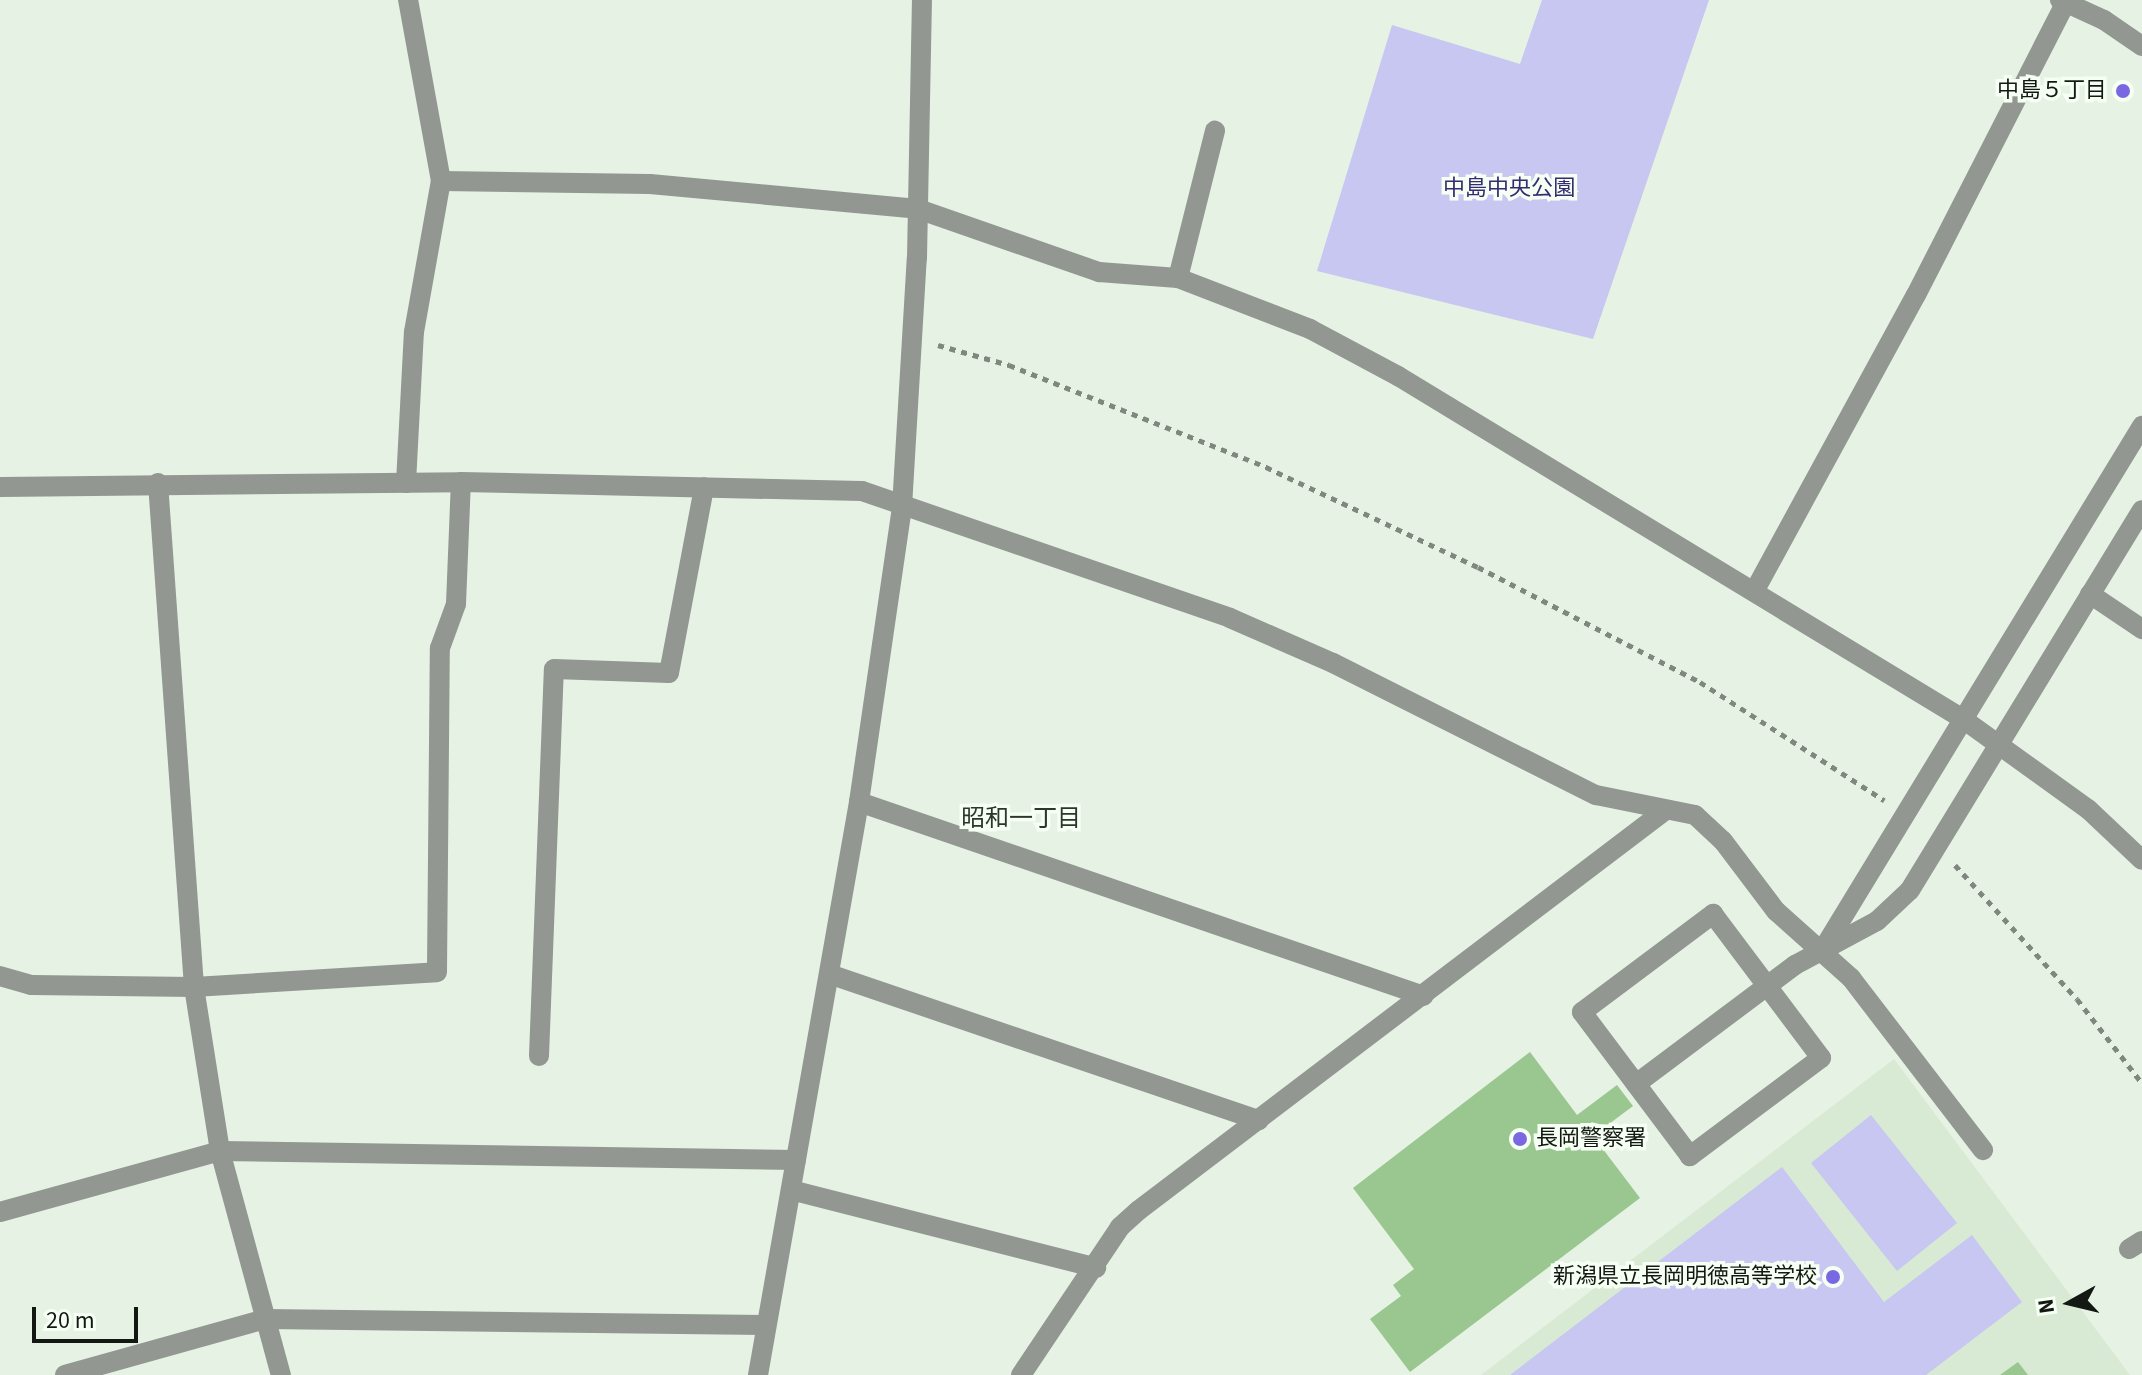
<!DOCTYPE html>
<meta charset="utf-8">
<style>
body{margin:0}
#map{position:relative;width:2142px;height:1375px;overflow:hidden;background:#e6f2e4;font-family:"Source Sans 3","Noto Sans JP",sans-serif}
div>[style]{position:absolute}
.built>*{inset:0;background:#d8e9d4}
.green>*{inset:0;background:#c8c7f1}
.building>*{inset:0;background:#9ac690}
.path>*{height:5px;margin-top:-2.5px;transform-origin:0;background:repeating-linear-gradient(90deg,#7f877e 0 6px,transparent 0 12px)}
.minor>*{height:20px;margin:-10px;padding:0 10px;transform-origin:10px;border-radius:10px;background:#929791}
.dots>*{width:22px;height:22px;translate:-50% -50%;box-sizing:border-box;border:4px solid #f5fff3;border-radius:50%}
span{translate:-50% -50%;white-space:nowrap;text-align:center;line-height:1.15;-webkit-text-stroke:7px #f5fff3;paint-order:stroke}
.poi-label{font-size:22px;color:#141813}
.right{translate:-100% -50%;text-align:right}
.left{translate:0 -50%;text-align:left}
.park-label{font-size:22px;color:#372b72}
.neighbourhood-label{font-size:24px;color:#2d362b}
.north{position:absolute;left:2030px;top:1263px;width:80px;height:80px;-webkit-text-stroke:6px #f5fff3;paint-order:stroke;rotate:262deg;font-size:22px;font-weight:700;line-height:32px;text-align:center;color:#141813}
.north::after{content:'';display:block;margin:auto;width:28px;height:36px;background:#141813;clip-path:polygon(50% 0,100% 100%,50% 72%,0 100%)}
.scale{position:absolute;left:32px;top:1307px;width:106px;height:36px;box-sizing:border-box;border:4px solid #141813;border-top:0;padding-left:10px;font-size:24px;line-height:28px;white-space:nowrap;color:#141813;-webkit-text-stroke:6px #f5fff3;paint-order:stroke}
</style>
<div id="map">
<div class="built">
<div style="clip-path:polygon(1894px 1059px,2130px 1375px,1481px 1375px)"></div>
</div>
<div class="green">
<div style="clip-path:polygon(1542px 0,1709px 0,1593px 339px,1317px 271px,1392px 25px,1520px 64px)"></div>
<div style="clip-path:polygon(1871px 1115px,1957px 1223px,1897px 1271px,1811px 1163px)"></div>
<div style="clip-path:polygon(1782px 1167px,1884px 1302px,1972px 1235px,2022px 1302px,1926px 1375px,1510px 1375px)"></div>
</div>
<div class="building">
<div style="clip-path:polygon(1530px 1052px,1577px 1115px,1617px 1085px,1633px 1106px,1593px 1136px,1640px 1198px,1410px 1372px,1370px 1319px,1401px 1296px,1393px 1285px,1414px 1269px,1353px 1188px)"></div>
<div style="clip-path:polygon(2018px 1362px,2028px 1375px,2000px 1375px)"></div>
</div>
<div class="path">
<div style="left:938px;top:345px;width:74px;rotate:15.7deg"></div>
<div style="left:1009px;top:365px;width:277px;rotate:21.6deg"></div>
<div style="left:1266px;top:467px;width:234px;rotate:25.3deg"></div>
<div style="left:1478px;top:567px;width:250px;rotate:27.4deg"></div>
<div style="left:1700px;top:682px;width:219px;rotate:32.7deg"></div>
<div style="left:1955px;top:865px;width:181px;rotate:47.7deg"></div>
<div style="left:2077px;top:999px;width:106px;rotate:52.3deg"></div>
</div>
<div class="minor">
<div style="left:2060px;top:0;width:48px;rotate:24.4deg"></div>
<div style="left:2104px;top:20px;width:46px;rotate:34.4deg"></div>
<div style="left:441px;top:181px;width:209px;rotate:0.8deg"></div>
<div style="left:650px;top:184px;width:269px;rotate:5.3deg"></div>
<div style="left:918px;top:209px;width:192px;rotate:19.2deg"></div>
<div style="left:1099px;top:272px;width:79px;rotate:4.3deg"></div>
<div style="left:1178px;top:278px;width:142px;rotate:21.1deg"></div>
<div style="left:1310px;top:329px;width:100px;rotate:28.1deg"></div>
<div style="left:1398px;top:376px;width:661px;rotate:31.26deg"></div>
<div style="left:1963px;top:719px;width:154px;rotate:35.8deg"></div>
<div style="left:2088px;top:809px;width:74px;rotate:43.4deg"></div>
<div style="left:1178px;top:278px;width:152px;rotate:-75.9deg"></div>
<div style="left:158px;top:483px;width:505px;rotate:85.91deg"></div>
<div style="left:194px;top:987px;width:166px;rotate:81deg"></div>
<div style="left:220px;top:1151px;width:232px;rotate:74.8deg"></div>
<div style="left:406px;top:483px;width:151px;rotate:-87deg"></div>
<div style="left:414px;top:332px;width:153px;rotate:-79.9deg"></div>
<div style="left:441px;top:181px;width:184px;rotate:-100.3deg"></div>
<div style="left:0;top:487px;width:461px;rotate:-0.6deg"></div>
<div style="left:461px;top:482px;width:401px;rotate:1.3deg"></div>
<div style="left:862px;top:491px;width:389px;rotate:19deg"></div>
<div style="left:1230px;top:618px;width:112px;rotate:23.6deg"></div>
<div style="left:1333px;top:663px;width:294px;rotate:26.7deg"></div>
<div style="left:1596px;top:795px;width:101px;rotate:11.4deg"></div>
<div style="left:1695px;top:815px;width:38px;rotate:43deg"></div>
<div style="left:1723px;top:841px;width:88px;rotate:52.9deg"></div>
<div style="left:1776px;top:911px;width:101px;rotate:41.8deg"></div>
<div style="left:1851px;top:978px;width:217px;rotate:52.5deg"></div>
<div style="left:1755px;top:590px;width:336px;rotate:-61.4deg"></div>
<div style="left:1916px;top:295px;width:329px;rotate:-62.9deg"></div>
<div style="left:2090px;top:594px;width:63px;rotate:33.9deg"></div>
<div style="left:859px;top:802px;width:597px;rotate:18.95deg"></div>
<div style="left:1713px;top:914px;width:180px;rotate:53.1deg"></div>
<div style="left:1821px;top:1058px;width:164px;rotate:143.2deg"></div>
<div style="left:1690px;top:1156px;width:180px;rotate:-126.9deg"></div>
<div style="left:1582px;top:1012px;width:164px;rotate:-36.8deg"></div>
<div style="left:1822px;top:951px;width:615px;rotate:-58.64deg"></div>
<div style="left:829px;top:974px;width:454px;rotate:18.8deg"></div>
<div style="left:0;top:976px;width:32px;rotate:16deg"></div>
<div style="left:31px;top:985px;width:163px;rotate:0.7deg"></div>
<div style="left:194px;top:987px;width:243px;rotate:-3.5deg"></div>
<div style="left:437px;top:972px;width:324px;rotate:-89.5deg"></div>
<div style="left:440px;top:648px;width:47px;rotate:-70deg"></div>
<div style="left:456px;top:604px;width:122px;rotate:-87.7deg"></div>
<div style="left:539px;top:1056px;width:387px;rotate:-87.8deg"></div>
<div style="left:554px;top:669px;width:115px;rotate:2deg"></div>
<div style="left:669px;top:673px;width:189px;rotate:-79.3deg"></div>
<div style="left:1636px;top:1084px;width:199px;rotate:-36.8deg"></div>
<div style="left:1795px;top:965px;width:93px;rotate:-28.2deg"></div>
<div style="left:1877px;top:921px;width:45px;rotate:-43.2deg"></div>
<div style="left:1910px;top:890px;width:445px;rotate:-58.6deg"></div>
<div style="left:791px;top:1190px;width:315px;rotate:14.3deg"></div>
<div style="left:0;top:1212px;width:228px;rotate:-15.5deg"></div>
<div style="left:220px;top:1151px;width:576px;rotate:0.9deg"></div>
<div style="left:2129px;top:1249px;width:15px;rotate:-32deg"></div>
<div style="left:65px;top:1375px;width:208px;rotate:-15.6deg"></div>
<div style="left:265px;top:1319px;width:501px;rotate:0.69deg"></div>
<div style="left:758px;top:1375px;width:582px;rotate:-80deg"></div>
<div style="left:859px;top:802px;width:298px;rotate:-81.7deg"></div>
<div style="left:902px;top:507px;width:249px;rotate:-86.6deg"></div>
<div style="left:917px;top:258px;width:258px;rotate:-88.9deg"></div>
<div style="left:1021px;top:1375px;width:178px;rotate:-56.2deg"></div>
<div style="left:1120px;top:1227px;width:25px;rotate:-42deg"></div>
<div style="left:1139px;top:1210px;width:658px;rotate:-37.22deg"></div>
</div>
<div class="dots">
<div style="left:2123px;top:91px;background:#7a68e3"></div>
<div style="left:1520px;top:1139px;background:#7a68e3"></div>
<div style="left:1833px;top:1277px;background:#7a68e3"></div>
</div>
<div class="poi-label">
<span class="right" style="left:2107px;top:91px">中島５丁目</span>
<span class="left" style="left:1536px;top:1139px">長岡警察署</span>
<span class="right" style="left:1817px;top:1277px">新潟県立長岡明徳高等学校</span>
</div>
<div class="park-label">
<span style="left:1509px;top:189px">中島中央公園</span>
</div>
<div class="neighbourhood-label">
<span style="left:1021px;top:819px">昭和一丁目</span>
</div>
<div class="north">N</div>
<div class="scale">20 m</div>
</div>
